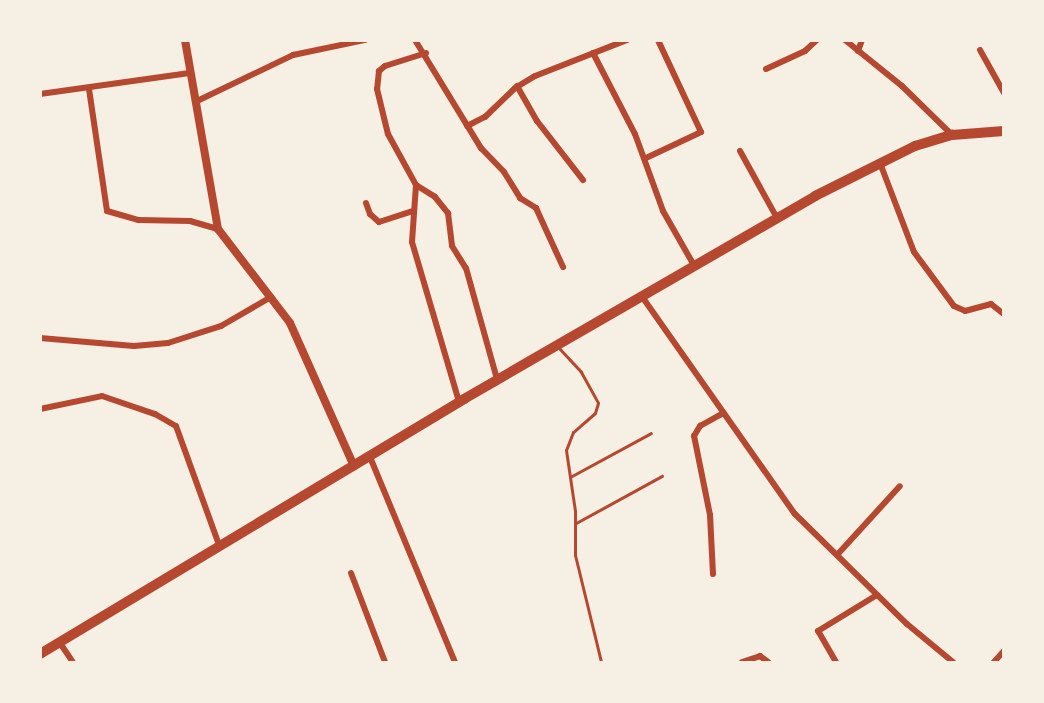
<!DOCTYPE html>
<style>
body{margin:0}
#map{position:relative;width:1044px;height:703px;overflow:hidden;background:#f6efe4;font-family:"Playfair Display",serif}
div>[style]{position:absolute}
.service>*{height:3px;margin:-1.5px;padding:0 1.5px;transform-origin:1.5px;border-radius:1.5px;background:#b5482f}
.minor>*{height:6px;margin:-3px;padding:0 3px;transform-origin:3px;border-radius:3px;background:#b5482f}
.tertiary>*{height:8px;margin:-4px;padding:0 4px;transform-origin:4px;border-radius:4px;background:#b5482f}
.trunk>*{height:10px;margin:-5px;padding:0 5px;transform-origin:5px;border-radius:5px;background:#b5482f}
span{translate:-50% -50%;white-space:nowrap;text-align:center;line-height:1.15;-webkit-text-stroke:4.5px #f6efe4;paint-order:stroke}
.frame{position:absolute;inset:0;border:42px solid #f6efe4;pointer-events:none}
</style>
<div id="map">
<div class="service">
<div style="left:558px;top:347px;width:34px;rotate:47deg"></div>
<div style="left:581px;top:372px;width:35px;rotate:61deg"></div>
<div style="left:598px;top:403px;width:10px;rotate:107deg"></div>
<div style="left:595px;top:413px;width:29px;rotate:139deg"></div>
<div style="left:573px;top:432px;width:19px;rotate:111deg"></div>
<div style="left:566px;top:450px;width:62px;rotate:81.6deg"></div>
<div style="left:575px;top:511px;width:44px;rotate:90deg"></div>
<div style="left:575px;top:555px;width:110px;rotate:76.3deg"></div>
<div style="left:570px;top:477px;width:92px;rotate:-28.5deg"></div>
<div style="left:576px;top:523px;width:98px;rotate:-28.7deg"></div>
</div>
<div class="minor">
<div style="left:415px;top:40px;width:127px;rotate:58.6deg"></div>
<div style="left:481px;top:148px;width:33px;rotate:46deg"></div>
<div style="left:504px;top:172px;width:31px;rotate:58deg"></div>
<div style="left:520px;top:198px;width:19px;rotate:32deg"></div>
<div style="left:536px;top:208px;width:65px;rotate:65.4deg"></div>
<div style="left:845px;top:40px;width:73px;rotate:38.9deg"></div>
<div style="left:902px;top:86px;width:70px;rotate:44.4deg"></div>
<div style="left:980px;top:50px;width:49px;rotate:60.8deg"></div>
<div style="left:858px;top:51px;width:12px;rotate:-70deg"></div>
<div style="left:426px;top:53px;width:43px;rotate:162.4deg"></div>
<div style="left:385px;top:66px;width:8px;rotate:140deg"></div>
<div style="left:379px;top:71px;width:18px;rotate:96deg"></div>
<div style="left:377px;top:89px;width:46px;rotate:76.3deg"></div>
<div style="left:388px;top:134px;width:58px;rotate:61.2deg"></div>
<div style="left:416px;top:185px;width:57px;rotate:94deg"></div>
<div style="left:412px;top:242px;width:167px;rotate:73.6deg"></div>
<div style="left:593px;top:53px;width:91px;rotate:62.6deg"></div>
<div style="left:635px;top:134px;width:82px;rotate:70deg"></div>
<div style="left:663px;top:211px;width:64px;rotate:60.3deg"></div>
<div style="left:766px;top:69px;width:43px;rotate:-24.8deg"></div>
<div style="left:805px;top:51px;width:16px;rotate:-43deg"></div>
<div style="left:517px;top:86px;width:40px;rotate:60.3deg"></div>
<div style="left:537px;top:121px;width:75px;rotate:52.1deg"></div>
<div style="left:89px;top:89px;width:123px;rotate:81.6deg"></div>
<div style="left:107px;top:211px;width:33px;rotate:16deg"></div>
<div style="left:139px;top:220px;width:51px;rotate:1.1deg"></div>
<div style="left:190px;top:221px;width:29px;rotate:16deg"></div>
<div style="left:40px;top:94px;width:151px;rotate:-8deg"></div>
<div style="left:195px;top:102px;width:109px;rotate:-25.6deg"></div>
<div style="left:293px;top:55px;width:74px;rotate:-11.8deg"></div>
<div style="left:467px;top:126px;width:20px;rotate:-27deg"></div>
<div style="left:485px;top:117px;width:42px;rotate:-44deg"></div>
<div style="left:515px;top:88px;width:23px;rotate:-31deg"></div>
<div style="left:535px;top:76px;width:99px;rotate:-21.4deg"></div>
<div style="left:740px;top:151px;width:77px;rotate:61.1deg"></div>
<div style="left:646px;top:158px;width:61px;rotate:-25.3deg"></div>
<div style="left:701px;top:132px;width:102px;rotate:-115.1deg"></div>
<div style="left:880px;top:163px;width:95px;rotate:69.1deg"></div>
<div style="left:914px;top:252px;width:67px;rotate:53.5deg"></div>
<div style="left:954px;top:306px;width:12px;rotate:24deg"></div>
<div style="left:965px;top:311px;width:27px;rotate:-15deg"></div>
<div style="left:991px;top:304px;width:16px;rotate:38deg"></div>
<div style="left:416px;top:185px;width:22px;rotate:32deg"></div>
<div style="left:435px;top:197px;width:21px;rotate:51deg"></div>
<div style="left:448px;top:213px;width:33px;rotate:83deg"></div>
<div style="left:452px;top:246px;width:26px;rotate:58deg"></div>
<div style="left:466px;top:268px;width:115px;rotate:74.4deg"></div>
<div style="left:366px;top:203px;width:12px;rotate:70deg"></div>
<div style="left:370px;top:214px;width:12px;rotate:42deg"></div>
<div style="left:379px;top:222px;width:36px;rotate:-18deg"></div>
<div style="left:643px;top:298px;width:264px;rotate:54.9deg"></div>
<div style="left:795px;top:514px;width:157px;rotate:44.5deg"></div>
<div style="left:907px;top:624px;width:60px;rotate:39.6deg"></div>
<div style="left:40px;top:338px;width:94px;rotate:4.9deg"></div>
<div style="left:134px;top:346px;width:34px;rotate:-5deg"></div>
<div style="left:168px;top:343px;width:56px;rotate:-17.8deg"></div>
<div style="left:221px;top:326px;width:58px;rotate:-30.1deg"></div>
<div style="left:40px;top:409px;width:63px;rotate:-11.8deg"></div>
<div style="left:102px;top:396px;width:56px;rotate:18.8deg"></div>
<div style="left:155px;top:414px;width:24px;rotate:30deg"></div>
<div style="left:176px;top:426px;width:127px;rotate:70.1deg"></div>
<div style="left:370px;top:457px;width:222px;rotate:67.5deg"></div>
<div style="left:837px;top:555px;width:93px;rotate:-47.6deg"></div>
<div style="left:351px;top:573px;width:95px;rotate:69.1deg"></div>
<div style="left:713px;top:574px;width:59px;rotate:-92.9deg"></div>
<div style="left:710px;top:515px;width:81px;rotate:-101.4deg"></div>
<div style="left:694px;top:436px;width:12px;rotate:-59deg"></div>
<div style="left:700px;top:426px;width:26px;rotate:-29deg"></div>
<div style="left:60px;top:643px;width:23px;rotate:56deg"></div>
<div style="left:742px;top:662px;width:19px;rotate:-18deg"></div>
<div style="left:760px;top:656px;width:10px;rotate:37deg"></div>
<div style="left:836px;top:662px;width:36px;rotate:-120deg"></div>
<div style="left:818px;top:631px;width:69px;rotate:-31.4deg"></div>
<div style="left:994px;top:662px;width:15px;rotate:-48deg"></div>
</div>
<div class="tertiary">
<div style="left:185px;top:40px;width:192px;rotate:80.1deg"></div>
<div style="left:218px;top:229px;width:118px;rotate:52.5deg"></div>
<div style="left:290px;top:323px;width:157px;rotate:65.9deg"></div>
</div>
<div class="trunk">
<div style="left:40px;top:654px;width:495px;rotate:-31deg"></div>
<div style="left:464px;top:399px;width:405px;rotate:-30deg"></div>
<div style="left:815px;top:196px;width:112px;rotate:-26.6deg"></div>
<div style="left:915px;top:146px;width:39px;rotate:-17deg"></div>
<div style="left:952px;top:135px;width:52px;rotate:-4.4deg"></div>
</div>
<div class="frame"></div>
</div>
